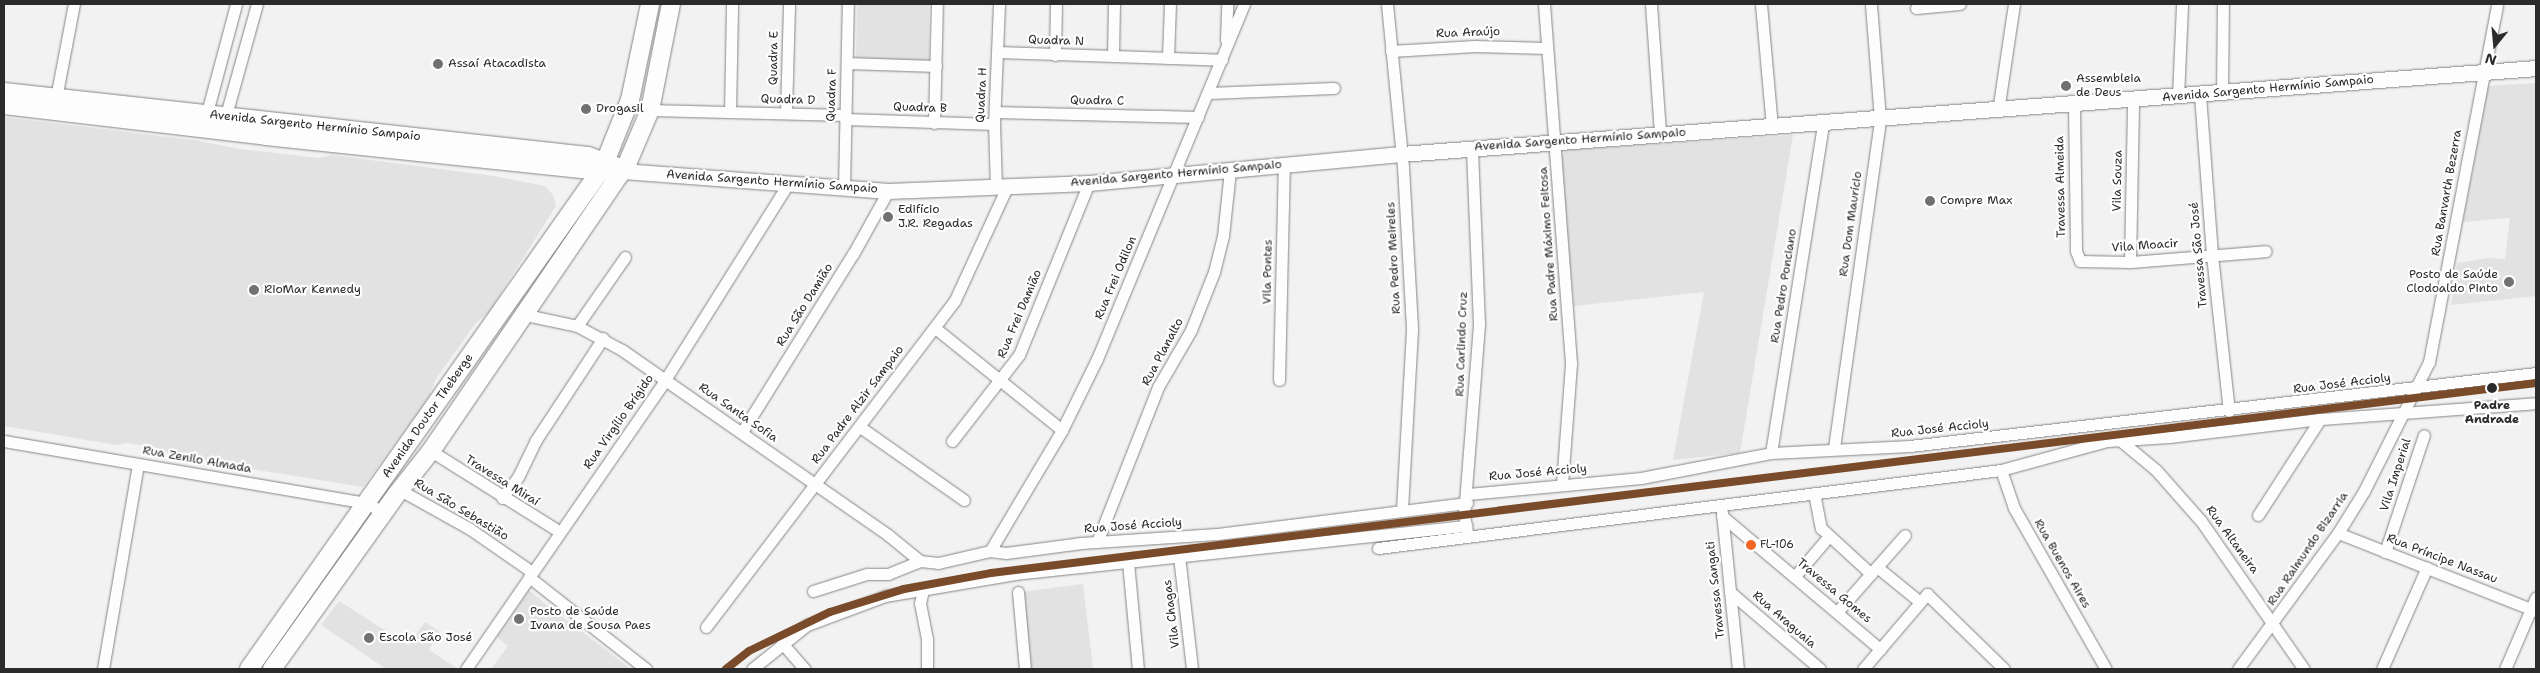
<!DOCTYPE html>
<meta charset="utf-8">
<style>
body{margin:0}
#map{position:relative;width:2540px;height:673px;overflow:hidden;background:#f2f2f2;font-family:"Shantell Sans",sans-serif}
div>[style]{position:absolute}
.built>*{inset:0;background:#e2e2e2}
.roads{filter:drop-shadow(0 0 1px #858585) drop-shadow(0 0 1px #858585)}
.street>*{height:11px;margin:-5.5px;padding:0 5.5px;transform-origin:5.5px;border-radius:5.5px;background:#fdfdfd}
.secondary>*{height:15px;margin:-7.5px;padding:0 7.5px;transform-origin:7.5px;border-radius:7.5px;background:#fdfdfd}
.primary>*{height:18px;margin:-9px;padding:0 9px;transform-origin:9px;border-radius:9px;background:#fdfdfd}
.rail-1>*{height:8px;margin:-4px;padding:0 4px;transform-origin:4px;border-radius:4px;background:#7a4b2a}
.dots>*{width:14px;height:14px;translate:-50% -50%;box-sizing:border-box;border:2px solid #fff;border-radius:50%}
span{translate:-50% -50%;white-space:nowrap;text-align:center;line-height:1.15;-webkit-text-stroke:4.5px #fff;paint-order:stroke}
.bus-label{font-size:11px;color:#2b2b2b}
.left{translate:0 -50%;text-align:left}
.street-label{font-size:12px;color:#2b2b2b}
.poi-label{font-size:12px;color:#2b2b2b}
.right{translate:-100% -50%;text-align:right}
.stop-label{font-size:12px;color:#2b2b2b;font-weight:700}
.frame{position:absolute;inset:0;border:5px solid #2b2b2b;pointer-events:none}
.north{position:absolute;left:2470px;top:20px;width:50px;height:50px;-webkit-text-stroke:4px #fff;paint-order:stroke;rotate:197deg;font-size:14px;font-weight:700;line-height:20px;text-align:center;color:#2b2b2b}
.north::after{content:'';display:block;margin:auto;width:18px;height:22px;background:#2b2b2b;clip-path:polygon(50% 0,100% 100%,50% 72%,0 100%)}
</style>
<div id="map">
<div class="built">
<div style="clip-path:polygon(857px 4px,929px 4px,929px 61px,856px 58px)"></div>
<div style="clip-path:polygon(2536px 83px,2536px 296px,2451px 305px,2457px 263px,2487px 258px,2505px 259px,2510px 218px,2463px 222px,2488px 86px)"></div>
<div style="clip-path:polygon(4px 117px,194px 140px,240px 149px,318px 158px,332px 155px,494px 176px,545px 186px,553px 195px,556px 206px,489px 312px,475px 324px,436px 379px,428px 399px,363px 487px,189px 459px,171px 455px,161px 449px,128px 443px,116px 445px,4px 426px)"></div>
<div style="clip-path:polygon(1793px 135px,1740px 453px,1673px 460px,1704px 292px,1574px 306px,1560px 156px,1568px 150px)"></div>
<div style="clip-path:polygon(1083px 584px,1093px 669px,1030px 669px,1020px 592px)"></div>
<div style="clip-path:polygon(529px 590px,543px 602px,631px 669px,491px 669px,508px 646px,497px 637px)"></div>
<div style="clip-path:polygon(339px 601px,408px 645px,425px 622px,440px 632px,429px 650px,457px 668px,386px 669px,321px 625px)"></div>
</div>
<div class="roads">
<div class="street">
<div style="left:1387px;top:4px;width:164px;rotate:84.4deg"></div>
<div style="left:1403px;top:167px;width:163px;rotate:86.8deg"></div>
<div style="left:1412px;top:330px;width:181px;rotate:93.2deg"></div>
<div style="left:1544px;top:4px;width:361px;rotate:85.7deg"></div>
<div style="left:1571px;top:364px;width:119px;rotate:94.3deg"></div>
<div style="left:1651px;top:4px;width:130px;rotate:86deg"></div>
<div style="left:1761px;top:4px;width:123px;rotate:84.9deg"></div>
<div style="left:1916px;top:8px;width:44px;rotate:-5.2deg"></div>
<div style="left:1226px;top:40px;width:36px;rotate:-88deg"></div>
<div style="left:1391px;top:51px;width:84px;rotate:-3.4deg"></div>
<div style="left:1475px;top:46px;width:71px;rotate:1.6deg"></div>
<div style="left:998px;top:52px;width:224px;rotate:2deg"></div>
<div style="left:1055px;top:55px;width:51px;rotate:-88.9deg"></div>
<div style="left:1113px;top:56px;width:52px;rotate:-88.9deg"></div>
<div style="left:1168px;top:58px;width:54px;rotate:-87.9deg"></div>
<div style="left:847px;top:63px;width:89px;rotate:1.9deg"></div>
<div style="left:1208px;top:93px;width:126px;rotate:-2.3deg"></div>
<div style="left:2222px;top:94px;width:90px;rotate:-89.4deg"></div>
<div style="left:2200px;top:95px;width:160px;rotate:85.7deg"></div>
<div style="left:2212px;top:255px;width:157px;rotate:83.8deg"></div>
<div style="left:2178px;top:97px;width:93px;rotate:-87.5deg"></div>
<div style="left:56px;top:98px;width:96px;rotate:-79.2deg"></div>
<div style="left:2074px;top:105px;width:146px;rotate:89.2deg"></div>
<div style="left:2076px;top:251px;width:11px;rotate:68deg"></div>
<div style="left:2080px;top:261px;width:50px;rotate:1.1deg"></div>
<div style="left:2130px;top:262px;width:136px;rotate:-4.6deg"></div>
<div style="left:650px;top:110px;width:195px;rotate:1.5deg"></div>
<div style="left:1998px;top:111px;width:108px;rotate:-81.5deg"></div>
<div style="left:730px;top:112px;width:108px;rotate:-88.9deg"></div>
<div style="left:995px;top:112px;width:203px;rotate:1.4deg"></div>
<div style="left:786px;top:113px;width:109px;rotate:-88.4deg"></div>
<div style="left:845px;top:119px;width:149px;rotate:1.9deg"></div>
<div style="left:205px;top:120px;width:120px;rotate:-75deg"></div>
<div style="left:224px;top:122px;width:123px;rotate:-74.4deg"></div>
<div style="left:934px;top:123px;width:119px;rotate:-88.6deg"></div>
<div style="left:996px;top:187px;width:63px;rotate:-91.8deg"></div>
<div style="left:994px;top:124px;width:120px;rotate:-87.6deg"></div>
<div style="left:844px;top:188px;width:184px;rotate:-88.8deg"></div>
<div style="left:2130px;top:262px;width:162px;rotate:-88.9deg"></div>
<div style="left:526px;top:315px;width:52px;rotate:12.2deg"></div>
<div style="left:577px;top:326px;width:51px;rotate:28.1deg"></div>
<div style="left:622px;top:350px;width:324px;rotate:34.8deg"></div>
<div style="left:888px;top:535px;width:41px;rotate:39.1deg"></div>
<div style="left:577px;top:326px;width:84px;rotate:-55.2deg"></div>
<div style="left:935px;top:328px;width:163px;rotate:38.8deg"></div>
<div style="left:1279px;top:380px;width:215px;rotate:-88.7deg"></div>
<div style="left:860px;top:427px;width:127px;rotate:35.1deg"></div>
<div style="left:742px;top:432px;width:210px;rotate:-58.1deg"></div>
<div style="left:853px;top:254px;width:72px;rotate:-60.9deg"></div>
<div style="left:4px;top:441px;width:367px;rotate:9.7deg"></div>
<div style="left:366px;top:503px;width:20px;rotate:27deg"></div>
<div style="left:952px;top:441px;width:109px;rotate:-52.1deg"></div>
<div style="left:1019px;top:355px;width:186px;rotate:-67.9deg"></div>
<div style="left:2121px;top:441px;width:45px;rotate:39.6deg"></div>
<div style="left:2156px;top:470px;width:68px;rotate:48.6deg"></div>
<div style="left:2201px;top:521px;width:180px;rotate:55.2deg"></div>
<div style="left:1834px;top:448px;width:332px;rotate:-82deg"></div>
<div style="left:1880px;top:119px;width:115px;rotate:-94.5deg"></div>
<div style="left:431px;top:451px;width:152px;rotate:32.1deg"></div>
<div style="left:1771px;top:453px;width:333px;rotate:-81deg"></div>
<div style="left:2001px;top:470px;width:40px;rotate:71.1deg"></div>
<div style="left:2014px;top:508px;width:185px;rotate:60.3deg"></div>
<div style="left:400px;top:490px;width:80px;rotate:29.1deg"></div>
<div style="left:470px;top:529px;width:75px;rotate:34.7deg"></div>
<div style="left:1814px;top:493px;width:36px;rotate:79deg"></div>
<div style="left:1821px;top:528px;width:68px;rotate:42.6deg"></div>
<div style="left:1468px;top:494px;width:174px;rotate:-5.3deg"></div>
<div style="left:1641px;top:478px;width:132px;rotate:-10.9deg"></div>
<div style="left:1771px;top:453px;width:139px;rotate:-2.9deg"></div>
<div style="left:1910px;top:446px;width:630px;rotate:-6.65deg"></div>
<div style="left:502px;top:498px;width:26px;rotate:-53deg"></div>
<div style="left:518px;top:477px;width:41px;rotate:-64.1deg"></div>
<div style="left:536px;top:440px;width:122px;rotate:-56.7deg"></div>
<div style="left:1722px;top:512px;width:158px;rotate:84.2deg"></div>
<div style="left:2258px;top:515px;width:114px;rotate:-57.1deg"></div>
<div style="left:1722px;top:516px;width:207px;rotate:40.1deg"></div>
<div style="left:1467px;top:532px;width:17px;rotate:-100deg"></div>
<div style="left:1464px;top:515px;width:192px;rotate:-85.5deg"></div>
<div style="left:1479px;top:324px;width:176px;rotate:-92.3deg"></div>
<div style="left:2338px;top:533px;width:213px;rotate:21.5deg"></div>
<div style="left:1097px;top:542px;width:167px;rotate:-68.5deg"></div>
<div style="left:1158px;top:387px;width:66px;rotate:-59.9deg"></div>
<div style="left:1191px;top:330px;width:62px;rotate:-68.4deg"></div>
<div style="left:1214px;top:272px;width:37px;rotate:-76deg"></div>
<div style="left:1223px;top:236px;width:66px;rotate:-83.9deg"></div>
<div style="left:1378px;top:548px;width:628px;rotate:-7.14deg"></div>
<div style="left:2001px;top:470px;width:110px;rotate:-15.3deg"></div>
<div style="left:2107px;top:441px;width:62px;rotate:-3.7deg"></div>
<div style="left:2169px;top:437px;width:152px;rotate:-6.8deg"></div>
<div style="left:2320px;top:419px;width:217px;rotate:-4.2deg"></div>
<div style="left:990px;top:551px;width:141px;rotate:-59.2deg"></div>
<div style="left:1062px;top:430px;width:79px;rotate:-63.8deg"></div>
<div style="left:1097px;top:359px;width:384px;rotate:-67.5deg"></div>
<div style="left:2385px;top:552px;width:123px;rotate:-71.6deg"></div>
<div style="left:1179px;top:556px;width:114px;rotate:83.4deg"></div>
<div style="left:1128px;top:562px;width:107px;rotate:84.7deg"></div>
<div style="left:1877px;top:567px;width:55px;rotate:39.1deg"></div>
<div style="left:1795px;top:576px;width:52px;rotate:-49.6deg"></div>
<div style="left:529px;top:577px;width:149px;rotate:38.2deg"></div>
<div style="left:923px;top:590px;width:13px;rotate:103deg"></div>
<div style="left:920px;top:603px;width:37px;rotate:79deg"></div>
<div style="left:927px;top:639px;width:30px;rotate:90deg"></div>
<div style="left:813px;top:591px;width:57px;rotate:-17.5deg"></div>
<div style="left:867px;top:574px;width:21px"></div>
<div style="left:888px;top:574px;width:35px;rotate:-22deg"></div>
<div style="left:920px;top:561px;width:18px;rotate:6deg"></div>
<div style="left:938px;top:563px;width:53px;rotate:-13deg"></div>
<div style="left:990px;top:551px;width:16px;rotate:7deg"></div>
<div style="left:1006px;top:553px;width:76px;rotate:-7.6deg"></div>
<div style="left:1081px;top:543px;width:136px;rotate:-3.8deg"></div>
<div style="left:1217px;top:534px;width:252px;rotate:-7.1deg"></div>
<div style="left:1018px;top:592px;width:77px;rotate:84.8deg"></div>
<div style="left:1730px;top:592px;width:118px;rotate:40.5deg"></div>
<div style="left:1838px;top:611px;width:101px;rotate:-48.6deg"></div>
<div style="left:706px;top:627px;width:411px;rotate:-52.7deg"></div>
<div style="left:955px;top:300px;width:127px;rotate:-65.3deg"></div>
<div style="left:782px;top:643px;width:35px;rotate:49deg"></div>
<div style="left:103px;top:669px;width:208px;rotate:-80.3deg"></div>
<div style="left:466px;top:669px;width:351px;rotate:-55.4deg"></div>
<div style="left:665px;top:380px;width:231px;rotate:-57.9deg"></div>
<div style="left:752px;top:669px;width:70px;rotate:-38.7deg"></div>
<div style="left:807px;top:625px;width:83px;rotate:-20.4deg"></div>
<div style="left:885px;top:596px;width:132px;rotate:-9.6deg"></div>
<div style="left:1015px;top:574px;width:454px;rotate:-6.1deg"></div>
<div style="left:1863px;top:669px;width:99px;rotate:-49.5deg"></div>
<div style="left:1927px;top:594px;width:107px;rotate:44.2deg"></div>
<div style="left:2238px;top:669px;width:169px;rotate:-53.7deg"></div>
<div style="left:2338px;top:533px;width:49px;rotate:-58.2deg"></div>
<div style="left:2364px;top:491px;width:144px;rotate:-63.3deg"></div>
<div style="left:2429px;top:362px;width:364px;rotate:-79.2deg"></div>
<div style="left:2382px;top:669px;width:111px;rotate:-66.2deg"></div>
<div style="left:2505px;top:669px;width:78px;rotate:-66.7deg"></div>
</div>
<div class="secondary">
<div style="left:623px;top:171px;width:266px;rotate:4.3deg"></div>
<div style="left:888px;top:191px;width:201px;rotate:-2.3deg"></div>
<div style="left:1089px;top:183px;width:313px;rotate:-5.3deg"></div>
<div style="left:1401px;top:154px;width:1138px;rotate:-4.33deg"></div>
</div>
<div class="primary">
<div style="left:4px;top:92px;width:587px;rotate:6.25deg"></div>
<div style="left:588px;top:156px;width:29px;rotate:20deg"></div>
<div style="left:4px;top:105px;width:264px;rotate:6.7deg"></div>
<div style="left:266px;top:136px;width:346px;rotate:6deg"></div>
<div style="left:249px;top:669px;width:614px;rotate:-54.81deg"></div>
<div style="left:603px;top:167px;width:72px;rotate:-68.1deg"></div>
<div style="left:630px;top:100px;width:98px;rotate:-78.2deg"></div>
<div style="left:272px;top:669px;width:214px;rotate:-54.5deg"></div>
<div style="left:396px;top:495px;width:56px;rotate:-51.5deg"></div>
<div style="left:431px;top:451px;width:348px;rotate:-55.7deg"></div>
<div style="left:627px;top:164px;width:59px;rotate:-66.9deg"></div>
<div style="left:650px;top:110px;width:108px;rotate:-78.8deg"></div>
</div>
</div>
<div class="rail-1">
<div style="left:726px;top:669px;width:29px;rotate:-38deg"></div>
<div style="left:749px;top:651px;width:90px;rotate:-25.7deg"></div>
<div style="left:830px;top:612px;width:77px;rotate:-17.3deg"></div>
<div style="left:904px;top:589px;width:88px;rotate:-10.4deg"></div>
<div style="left:991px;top:573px;width:1557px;rotate:-7.01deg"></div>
</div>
<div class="dots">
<div style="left:438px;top:64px;background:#717171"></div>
<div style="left:2066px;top:86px;background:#717171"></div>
<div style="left:586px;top:109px;background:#717171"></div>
<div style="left:1930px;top:201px;background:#717171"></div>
<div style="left:888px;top:217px;background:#717171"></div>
<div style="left:2509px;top:282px;background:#717171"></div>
<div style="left:254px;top:290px;background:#717171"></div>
<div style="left:2492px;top:388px;background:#2b2b2b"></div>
<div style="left:1751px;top:545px;background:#f26522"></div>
<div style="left:519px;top:619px;background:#717171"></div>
<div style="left:369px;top:638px;background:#717171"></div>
</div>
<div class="bus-label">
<span class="left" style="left:1760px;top:545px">FL-106</span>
</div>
<div class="street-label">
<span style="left:1468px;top:33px;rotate:-2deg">Rua Araújo</span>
<span style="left:1056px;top:41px;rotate:2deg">Quadra N</span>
<span style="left:774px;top:58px;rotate:-89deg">Quadra E</span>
<span style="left:2268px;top:89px;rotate:-5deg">Avenida Sargento Hermínio Sampaio</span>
<span style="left:832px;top:95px;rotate:-88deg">Quadra F</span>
<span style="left:982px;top:95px;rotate:-87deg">Quadra H</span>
<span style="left:788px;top:100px;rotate:2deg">Quadra D</span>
<span style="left:1097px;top:101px;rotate:1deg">Quadra C</span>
<span style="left:920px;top:108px;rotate:2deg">Quadra B</span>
<span style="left:315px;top:126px;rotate:6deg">Avenida Sargento Hermínio Sampaio</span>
<span style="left:1580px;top:140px;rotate:-4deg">Avenida Sargento Hermínio Sampaio</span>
<span style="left:1176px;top:174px;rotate:-5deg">Avenida Sargento Hermínio Sampaio</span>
<span style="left:2118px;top:181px;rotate:-89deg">Vila Souza</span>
<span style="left:772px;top:182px;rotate:4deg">Avenida Sargento Hermínio Sampaio</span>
<span style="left:2061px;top:187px;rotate:-91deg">Travessa Almeida</span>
<span style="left:2447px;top:193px;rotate:-80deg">Rua Banvarth Bezerra</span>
<span style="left:1851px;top:224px;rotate:-82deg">Rua Dom Maurício</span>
<span style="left:1549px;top:244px;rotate:-94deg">Rua Padre Máximo Feitosa</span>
<span style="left:2145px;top:246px;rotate:-4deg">Vila Moacir</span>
<span style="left:2199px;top:255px;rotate:-95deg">Travessa São José</span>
<span style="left:1394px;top:258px;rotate:-93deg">Rua Pedro Meireles</span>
<span style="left:1268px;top:272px;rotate:-89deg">Vila Pontes</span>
<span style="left:1116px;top:278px;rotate:-67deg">Rua Frei Odilon</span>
<span style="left:1784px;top:286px;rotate:-81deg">Rua Pedro Ponciano</span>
<span style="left:805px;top:305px;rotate:-58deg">Rua São Damião</span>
<span style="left:1020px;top:314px;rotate:-67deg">Rua Frei Damião</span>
<span style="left:1462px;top:344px;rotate:-88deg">Rua Carlindo Cruz</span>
<span style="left:1163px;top:352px;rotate:-62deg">Rua Planalto</span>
<span style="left:2342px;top:384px;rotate:-7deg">Rua José Accioly</span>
<span style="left:858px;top:405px;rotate:-53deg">Rua Padre Alzir Sampaio</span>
<span style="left:738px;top:413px;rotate:35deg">Rua Santa Sofia</span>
<span style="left:428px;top:416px;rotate:-55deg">Avenida Doutor Theberge</span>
<span style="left:619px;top:422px;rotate:-55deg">Rua Virgílio Brígido</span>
<span style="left:1940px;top:429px;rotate:-6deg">Rua José Accioly</span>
<span style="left:197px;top:460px;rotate:10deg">Rua Zenilo Almada</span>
<span style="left:1538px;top:473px;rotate:-5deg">Rua José Accioly</span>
<span style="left:2396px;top:475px;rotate:-72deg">Vila Imperial</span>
<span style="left:502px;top:481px;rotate:32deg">Travessa Miraí</span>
<span style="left:461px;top:510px;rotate:31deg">Rua São Sebastião</span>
<span style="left:1133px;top:526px;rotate:-4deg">Rua José Accioly</span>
<span style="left:2232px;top:540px;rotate:54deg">Rua Altaneira</span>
<span style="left:2308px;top:549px;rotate:-56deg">Rua Raimundo Bizarria</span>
<span style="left:2442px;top:559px;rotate:21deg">Rua Príncipe Nassau</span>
<span style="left:2062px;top:564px;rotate:60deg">Rua Buenos Aires</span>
<span style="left:1716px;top:590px;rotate:-96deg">Travessa Sangati</span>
<span style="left:1834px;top:591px;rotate:40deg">Travessa Gomes</span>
<span style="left:1172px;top:614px;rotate:-97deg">Vila Chagas</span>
<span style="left:1784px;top:620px;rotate:41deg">Rua Araguaia</span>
</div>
<div class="poi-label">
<span class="left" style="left:448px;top:64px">Assaí Atacadista</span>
<span class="left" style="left:2076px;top:86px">Assembleia<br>de Deus</span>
<span class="left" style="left:596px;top:109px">Drogasil</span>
<span class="left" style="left:1940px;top:201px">Compre Max</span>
<span class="left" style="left:898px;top:217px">Edifício<br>J.R. Regadas</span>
<span class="right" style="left:2498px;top:282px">Posto de Saúde<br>Clodoaldo Pinto</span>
<span class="left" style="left:264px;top:290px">RioMar Kennedy</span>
<span class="left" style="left:530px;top:619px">Posto de Saúde<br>Ivana de Sousa Paes</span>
<span class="left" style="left:379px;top:638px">Escola São José</span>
</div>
<div class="stop-label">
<span style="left:2492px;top:413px">Padre<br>Andrade</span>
</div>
<div class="frame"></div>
<div class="north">N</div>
</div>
